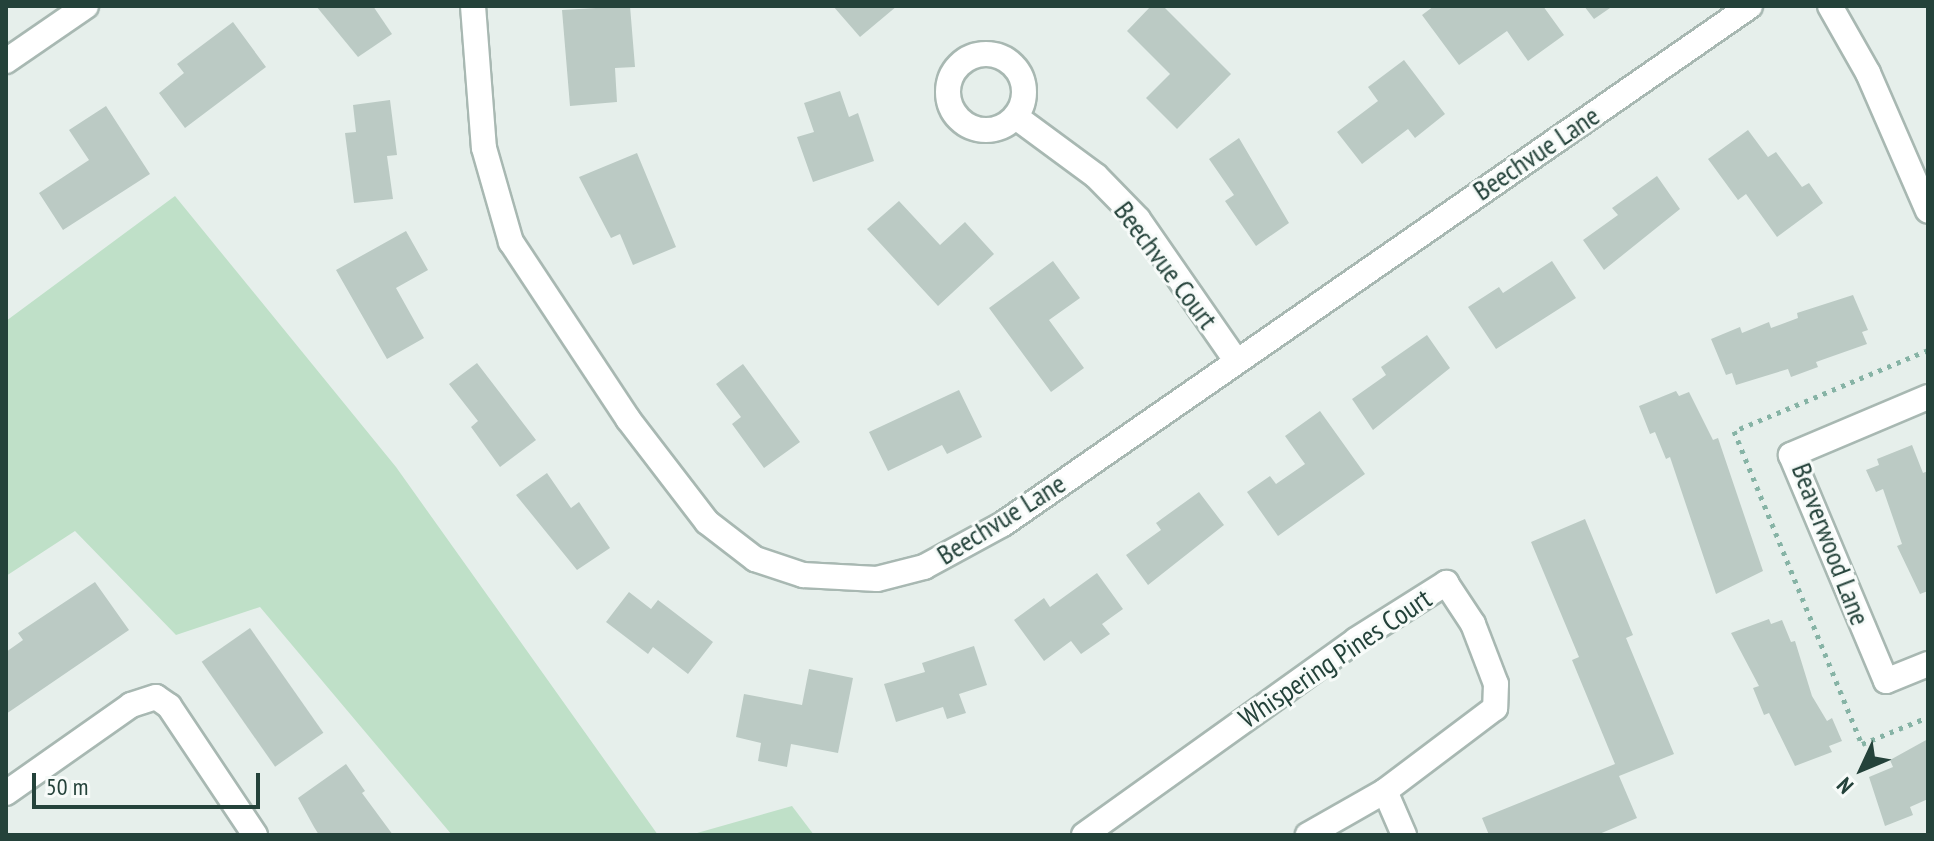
<!DOCTYPE html>
<style>
body{margin:0}
#map{position:relative;width:1934px;height:841px;overflow:hidden;background:#e6efeb;font-family:"PT Sans Narrow",sans-serif}
div>[style]{position:absolute}
[style*='--x']{left:calc(var(--x)*1px);top:calc(var(--y)*1px);width:calc(var(--w)*1px);rotate:calc(var(--a)*1deg)}
.green>*{inset:0;background:#bfe0c8}
.building>*{inset:0;background:#bbcac4;transform-origin:0 0}
.path>*{height:5px;margin-top:-2.5px;transform-origin:0;background:repeating-linear-gradient(90deg,#86b3a5 0 4px,transparent 0 10px)}
.roads{filter:drop-shadow(2px 0 #a8b8b2) drop-shadow(-2px 0 #a8b8b2) drop-shadow(0 2px #a8b8b2) drop-shadow(0 -2px #a8b8b2)}
.minor>*{height:24px;margin:-12px;padding:0 12px;transform-origin:12px;border-radius:12px;background:#fff}
.minor>.ring{margin:-12px;padding:0;box-sizing:content-box;background:none;border:24px solid #fff;border-radius:50%}
span{translate:-50% -50%;white-space:nowrap;text-align:center;line-height:1.15;-webkit-text-stroke:6px #f7fbf9;paint-order:stroke}
.street-label{font-size:28px;color:#24423a}
.frame{position:absolute;inset:0;border:8px solid #24423a;pointer-events:none}
.north{position:absolute;left:1822px;top:729px;width:80px;height:80px;-webkit-text-stroke:6px #f7fbf9;paint-order:stroke;rotate:226deg;font-size:22px;font-weight:700;line-height:32px;text-align:center;color:#24423a}
.north::after{content:'';display:block;margin:auto;width:28px;height:36px;background:#24423a;clip-path:polygon(50% 0,100% 100%,50% 72%,0 100%)}
.scale{position:absolute;left:32px;top:773px;width:228px;height:36px;box-sizing:border-box;border:4px solid #24423a;border-top:0;padding-left:10px;font-size:24px;line-height:28px;white-space:nowrap;color:#24423a;-webkit-text-stroke:6px #f7fbf9;paint-order:stroke}
</style>
<div id="map">
<div class="green">
<i style="clip-path:polygon(175px 196px,396px 467px,658px 835px,452px 835px,260px 607px,176px 635px,75px 531px,6px 576px,6px 321px)"></i>
<i style="clip-path:polygon(792px 806px,814px 835px,690px 835px)"></i>
</div>
<div class="building">
<i style="clip-path:polygon(316px 6px,373px 6px,392px 34px,358px 57px)"></i>
<i style="clip-path:polygon(630px 6px,635px 67px,615px 68px,617px 102px,570px 106px,562px 10px)"></i>
<i style="clip-path:polygon(833px 6px,897px 6px,860px 37px)"></i>
<i style="clip-path:polygon(1151px 6px,1163px 6px,1231px 74px,1177px 129px,1146px 98px,1170px 74px,1127px 31px)"></i>
<i style="clip-path:polygon(1434px 6px,1543px 6px,1564px 35px,1528px 61px,1507px 31px,1459px 65px,1422px 15px)"></i>
<i style="clip-path:polygon(1584px 6px,1613px 6px,1594px 19px)"></i>
<i style="clip-path:polygon(233px 22px,266px 67px,185px 128px,159px 93px,184px 73px,177px 64px)"></i>
<i style="clip-path:polygon(1404px 60px,1445px 114px,1415px 138px,1408px 129px,1362px 164px,1337px 132px,1378px 101px,1368px 87px)"></i>
<i style="clip-path:polygon(840px 91px,849px 117px,858px 113px,874px 161px,813px 182px,797px 137px,814px 132px,804px 103px)"></i>
<i style="clip-path:polygon(390px 100px,397px 155px,387px 156px,393px 199px,354px 203px,345px 133px,356px 132px,353px 105px)"></i>
<i style="clip-path:polygon(106px 106px,150px 174px,63px 230px,39px 193px,89px 160px,69px 130px)"></i>
<i style="clip-path:polygon(1748px 130px,1768px 157px,1776px 152px,1802px 187px,1809px 183px,1823px 203px,1777px 237px,1746px 194px,1738px 200px,1708px 159px)"></i>
<i style="clip-path:polygon(1239px 138px,1289px 223px,1256px 246px,1225px 201px,1234px 195px,1209px 159px)"></i>
<i style="clip-path:polygon(637px 153px,676px 247px,633px 265px,620px 234px,611px 238px,579px 177px)"></i>
<i style="clip-path:polygon(1657px 176px,1680px 209px,1604px 270px,1583px 240px,1618px 215px,1612px 208px)"></i>
<i style="clip-path:polygon(899px 201px,940px 245px,965px 222px,994px 254px,938px 306px,867px 229px)"></i>
<i style="clip-path:polygon(406px 231px,428px 270px,396px 288px,424px 338px,387px 359px,336px 270px)"></i>
<i style="clip-path:polygon(1053px 261px,1080px 298px,1049px 320px,1084px 368px,1051px 392px,989px 308px)"></i>
<i style="clip-path:polygon(1552px 261px,1576px 298px,1496px 349px,1468px 307px,1499px 287px,1503px 293px)"></i>
<i style="clip-path:polygon(1853px 295px,1868px 330px,1862px 332px,1867px 344px,1816px 362px,1818px 367px,1791px 377px,1788px 369px,1736px 385px,1732px 373px,1726px 375px,1711px 339px,1740px 327px,1742px 333px,1769px 322px,1771px 328px,1798px 318px,1797px 313px)"></i>
<i style="clip-path:polygon(1427px 335px,1450px 368px,1373px 430px,1352px 399px,1386px 375px,1381px 367px)"></i>
<i style="clip-path:polygon(477px 363px,536px 440px,500px 467px,471px 427px,478px 421px,449px 384px)"></i>
<i style="clip-path:polygon(743px 364px,800px 442px,764px 468px,732px 424px,741px 417px,716px 384px)"></i>
<i style="clip-path:polygon(959px 390px,982px 437px,947px 454px,942px 445px,888px 471px,869px 432px)"></i>
<i style="clip-path:polygon(1676px 391px,1679px 396px,1689px 392px,1713px 440px,1718px 438px,1763px 571px,1716px 594px,1670px 457px,1666px 459px,1655px 432px,1650px 434px,1639px 406px)"></i>
<i style="clip-path:polygon(1320px 411px,1365px 474px,1278px 536px,1247px 492px,1270px 476px,1276px 484px,1305px 464px,1285px 436px)"></i>
<i style="clip-path:polygon(1912px 445px,1923px 473px,1928px 471px,1928px 591px,1920px 594px,1897px 546px,1902px 544px,1883px 489px,1876px 492px,1866px 470px,1879px 465px,1877px 459px)"></i>
<i style="clip-path:polygon(547px 473px,571px 508px,579px 502px,610px 548px,577px 570px,516px 495px)"></i>
<i style="clip-path:polygon(1199px 492px,1224px 525px,1148px 585px,1126px 555px,1161px 530px,1156px 523px)"></i>
<i style="clip-path:polygon(1585px 519px,1633px 635px,1626px 638px,1674px 754px,1619px 776px,1637px 818px,1597px 835px,1489px 835px,1482px 818px,1615px 764px,1572px 660px,1579px 657px,1531px 542px)"></i>
<i style="clip-path:polygon(1097px 573px,1123px 609px,1102px 624px,1110px 634px,1081px 654px,1071px 641px,1044px 661px,1014px 620px,1044px 598px,1050px 607px)"></i>
<i style="clip-path:polygon(95px 582px,129px 630px,6px 714px,6px 652px,23px 640px,18px 633px)"></i>
<i style="clip-path:polygon(629px 592px,651px 609px,658px 600px,713px 642px,688px 674px,653px 647px,648px 654px,606px 622px)"></i>
<i style="clip-path:polygon(1769px 619px,1771px 624px,1782px 620px,1791px 642px,1795px 641px,1812px 696px,1827px 721px,1832px 718px,1842px 741px,1829px 746px,1832px 752px,1795px 766px,1769px 713px,1764px 715px,1753px 688px,1759px 686px,1731px 633px)"></i>
<i style="left:250px;top:628px;width:128px;height:59px;rotate:55deg"></i>
<i style="clip-path:polygon(974px 646px,987px 685px,959px 694px,966px 713px,947px 719px,943px 707px,896px 722px,884px 684px,925px 672px,922px 663px)"></i>
<i style="clip-path:polygon(809px 669px,853px 678px,838px 753px,791px 744px,787px 767px,758px 761px,761px 743px,736px 737px,744px 694px,802px 705px)"></i>
<i style="clip-path:polygon(1928px 739px,1928px 799px,1910px 807px,1913px 815px,1885px 826px,1869px 777px,1893px 767px,1890px 760px)"></i>
<i style="clip-path:polygon(346px 764px,365px 791px,362px 793px,393px 835px,319px 835px,314px 827px,298px 798px)"></i>
</div>
<div class="path">
<i style="--x:1928;--y:350;--w:210;--a:157.3"></i>
<i style="--x:1734;--y:431;--w:338;--a:67.8"></i>
<i style="--x:1862;--y:744;--w:71;--a:-22.2"></i>
</div>
<div class="roads">
<div class="minor">
<i style="--x:473;--y:6;--w:142;--a:85.6"></i>
<i style="--x:484;--y:148;--w:98;--a:74"></i>
<i style="--x:511;--y:242;--w:212;--a:56.5"></i>
<i style="--x:628;--y:419;--w:130;--a:52.5"></i>
<i style="--x:707;--y:522;--w:61;--a:37.6"></i>
<i style="--x:755;--y:559;--w:51;--a:18.4"></i>
<i style="--x:803;--y:575;--w:74;--a:3.1"></i>
<i style="--x:877;--y:579;--w:49;--a:-14.3"></i>
<i style="--x:924;--y:567;--w:90;--a:-28.6"></i>
<i style="--x:1003;--y:524;--w:909;--a:-34.74"></i>
<i style="--x:1830;--y:6;--w:77;--a:60.4"></i>
<i style="--x:1868;--y:73;--w:150;--a:66.5"></i>
<i class="ring" style="left:948px;top:54px;width:52px;height:52px"></i>
<i style="--x:6;--y:61;--w:97;--a:-34.5"></i>
<i style="--x:1016;--y:117;--w:99;--a:36.4"></i>
<i style="--x:1096;--y:176;--w:60;--a:45.7"></i>
<i style="--x:1138;--y:219;--w:170;--a:55.3"></i>
<i style="--x:1928;--y:397;--w:149;--a:157.1"></i>
<i style="--x:1791;--y:455;--w:245;--a:67.2"></i>
<i style="--x:1886;--y:681;--w:45;--a:-22"></i>
<i style="--x:1385;--y:791;--w:48;--a:66.6"></i>
<i style="--x:6;--y:793;--w:153;--a:-35.1"></i>
<i style="--x:131;--y:705;--w:26;--a:-18"></i>
<i style="--x:156;--y:697;--w:16;--a:35"></i>
<i style="--x:169;--y:706;--w:155;--a:56.3"></i>
<i style="--x:1084;--y:835;--w:335;--a:-35.6"></i>
<i style="--x:1356;--y:640;--w:107;--a:-32.3"></i>
<i style="--x:1446;--y:583;--w:49;--a:56.6"></i>
<i style="--x:1473;--y:624;--w:64;--a:69"></i>
<i style="--x:1496;--y:684;--w:24;--a:92"></i>
<i style="--x:1495;--y:708;--w:138;--a:143"></i>
<i style="--x:1385;--y:791;--w:89;--a:150.3"></i>
</div>
</div>
<div class="street-label">
<span style="left:1536px;top:153px;rotate:-34deg">Beechvue Lane</span>
<span style="left:1166px;top:265px;rotate:53deg">Beechvue Court</span>
<span style="left:1001px;top:519px;rotate:-32deg">Beechvue Lane</span>
<span style="left:1831px;top:544px;rotate:69deg">Beaverwood Lane</span>
<span style="left:1335px;top:658px;rotate:-34deg">Whispering Pines Court</span>
</div>
<div class="frame"></div>
<div class="north">N</div>
<div class="scale">50 m</div>
</div>
